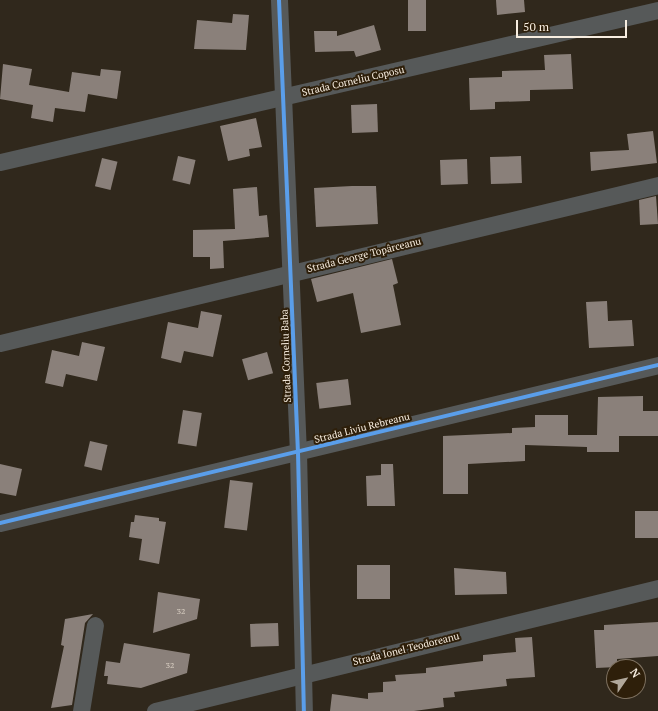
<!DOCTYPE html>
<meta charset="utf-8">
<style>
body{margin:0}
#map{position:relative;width:658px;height:711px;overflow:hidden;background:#30281c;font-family:"PT Serif",serif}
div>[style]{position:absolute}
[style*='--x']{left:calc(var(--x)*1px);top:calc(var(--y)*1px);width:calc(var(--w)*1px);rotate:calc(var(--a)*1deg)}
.building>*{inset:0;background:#8a807a;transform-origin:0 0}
.minor>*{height:17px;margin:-8.5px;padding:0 8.5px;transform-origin:8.5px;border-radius:8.5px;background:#565959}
.cycleway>*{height:4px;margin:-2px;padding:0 2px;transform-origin:2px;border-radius:2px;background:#5a9eea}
span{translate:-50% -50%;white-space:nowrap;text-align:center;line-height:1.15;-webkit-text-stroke:4px #2e1f0a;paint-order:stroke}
.number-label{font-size:8px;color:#dcd2c6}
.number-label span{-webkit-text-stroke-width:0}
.street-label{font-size:10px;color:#f7ede0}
.north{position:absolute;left:606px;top:659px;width:40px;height:40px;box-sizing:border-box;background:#2e1f0a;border:1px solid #7e7160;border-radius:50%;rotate:56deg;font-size:11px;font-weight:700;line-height:16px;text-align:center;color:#f7ede0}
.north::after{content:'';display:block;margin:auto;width:14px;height:18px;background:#b1a89b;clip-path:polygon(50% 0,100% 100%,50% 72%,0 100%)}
.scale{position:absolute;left:516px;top:20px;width:111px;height:18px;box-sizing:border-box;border:2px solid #f7ede0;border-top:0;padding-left:5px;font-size:12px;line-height:14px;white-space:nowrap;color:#f7ede0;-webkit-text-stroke:3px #2e1f0a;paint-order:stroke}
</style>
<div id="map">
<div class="building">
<i style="left:408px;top:0;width:18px;height:31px"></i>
<i style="clip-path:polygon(496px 0,524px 0,525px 12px,497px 15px)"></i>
<i style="clip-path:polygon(233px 14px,249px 15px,246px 50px,194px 49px,197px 20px,232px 23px)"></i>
<i style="clip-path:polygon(374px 25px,381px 50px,356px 57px,354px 51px,315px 52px,314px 31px,337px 31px,337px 36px)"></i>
<i style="clip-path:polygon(571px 54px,573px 89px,530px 90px,530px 101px,495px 102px,495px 109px,470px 110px,469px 78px,502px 77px,502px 71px,545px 70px,544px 55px)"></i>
<i style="clip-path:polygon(3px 64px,32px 69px,29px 85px,69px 92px,72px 72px,100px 76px,101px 69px,121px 71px,117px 99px,88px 94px,85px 112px,55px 108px,53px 122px,31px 118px,33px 105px,0 99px)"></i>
<i style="left:377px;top:104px;width:28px;height:26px;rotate:88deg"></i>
<i style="clip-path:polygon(256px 118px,262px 147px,249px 149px,250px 156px,228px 161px,220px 126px)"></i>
<i style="clip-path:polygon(653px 131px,657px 163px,591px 171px,590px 152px,629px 150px,627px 134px)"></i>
<i style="left:178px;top:156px;width:18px;height:25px;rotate:13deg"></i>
<i style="left:521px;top:156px;width:27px;height:31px;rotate:88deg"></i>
<i style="left:102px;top:158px;width:16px;height:29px;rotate:14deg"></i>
<i style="left:467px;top:159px;width:25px;height:27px;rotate:88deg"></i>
<i style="clip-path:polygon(352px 186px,376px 186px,378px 224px,316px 227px,314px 188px)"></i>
<i style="clip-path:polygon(257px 187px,259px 216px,267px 215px,269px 237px,223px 241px,224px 268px,210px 269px,210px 257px,193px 257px,193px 230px,235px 229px,233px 189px)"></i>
<i style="clip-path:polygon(656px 196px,658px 224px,640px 225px,639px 200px)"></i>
<i style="clip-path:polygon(392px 259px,398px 283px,393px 285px,401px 325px,361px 333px,353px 293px,317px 302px,311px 279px)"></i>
<i style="clip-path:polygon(607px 301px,608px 321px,632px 320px,634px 346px,589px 348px,586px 302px)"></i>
<i style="clip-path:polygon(201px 311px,222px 315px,213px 357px,184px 351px,181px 363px,161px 358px,168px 322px,198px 328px)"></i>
<i style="clip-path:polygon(82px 342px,105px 347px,97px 381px,66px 374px,63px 387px,45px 383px,52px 350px,79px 356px)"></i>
<i style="left:267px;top:352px;width:22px;height:26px;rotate:74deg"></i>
<i style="left:348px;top:379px;width:26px;height:32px;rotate:83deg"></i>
<i style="clip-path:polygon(643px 396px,643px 411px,658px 411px,658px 436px,619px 436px,619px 452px,587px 452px,587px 447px,525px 445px,525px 461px,468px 464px,468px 494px,443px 494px,443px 436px,512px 433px,512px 428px,535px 427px,535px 415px,568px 415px,568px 435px,597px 435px,598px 397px)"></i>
<i style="left:183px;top:410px;width:19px;height:34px;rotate:9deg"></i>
<i style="left:90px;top:441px;width:18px;height:26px;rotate:13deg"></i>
<i style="clip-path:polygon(0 464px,22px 469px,16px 496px,0 493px)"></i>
<i style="clip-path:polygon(381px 464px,393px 464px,395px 506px,367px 506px,366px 476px,381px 475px)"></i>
<i style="left:230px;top:480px;width:23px;height:48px;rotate:7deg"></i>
<i style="left:658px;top:511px;width:27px;height:23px;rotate:90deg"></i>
<i style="clip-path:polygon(135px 515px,159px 518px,159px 521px,166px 522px,159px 564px,139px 560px,142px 539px,129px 537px,131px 522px,134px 522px)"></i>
<i style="left:357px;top:565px;width:33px;height:34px"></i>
<i style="clip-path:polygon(454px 568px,506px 572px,507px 594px,455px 595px)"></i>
<i style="clip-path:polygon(158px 592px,200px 599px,197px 619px,153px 633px)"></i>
<i style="clip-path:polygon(93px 614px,85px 623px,72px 705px,51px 708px,64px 646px,61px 645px,65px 619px)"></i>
<i style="clip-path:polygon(658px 622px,658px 656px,617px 659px,617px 667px,596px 668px,594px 630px,604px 630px,604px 625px)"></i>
<i style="left:278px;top:623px;width:23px;height:28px;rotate:88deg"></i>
<i style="clip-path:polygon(532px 637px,535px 677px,506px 679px,507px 686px,454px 692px,455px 697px,443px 698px,444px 707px,414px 711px,330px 711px,332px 694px,368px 699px,368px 693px,383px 692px,383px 682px,396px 681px,395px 675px,426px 673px,426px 668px,483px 661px,483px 655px,516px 652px,515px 638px)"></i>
<i style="clip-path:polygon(124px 643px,190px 654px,187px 673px,141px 688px,107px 684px,108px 676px,104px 676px,106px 661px,120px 663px)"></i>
</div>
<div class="minor">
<i style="--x:279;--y:0;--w:452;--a:87.6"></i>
<i style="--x:298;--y:452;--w:259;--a:88.7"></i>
<i style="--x:0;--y:162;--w:675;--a:-13.01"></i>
<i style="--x:0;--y:343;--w:677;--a:-13.5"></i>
<i style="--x:0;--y:523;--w:677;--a:-13.5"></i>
<i style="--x:81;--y:711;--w:87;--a:-80.8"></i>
<i style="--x:155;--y:711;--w:518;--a:-13.74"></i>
</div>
<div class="cycleway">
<i style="--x:279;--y:0;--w:452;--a:87.6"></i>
<i style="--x:298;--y:452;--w:259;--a:88.7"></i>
<i style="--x:0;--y:523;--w:677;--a:-13.5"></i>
</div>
<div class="number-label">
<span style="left:181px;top:612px">32</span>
<span style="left:170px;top:666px">32</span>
</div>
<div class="street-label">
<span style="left:353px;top:81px;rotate:-13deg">Strada Corneliu Coposu</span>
<span style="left:364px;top:255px;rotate:-14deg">Strada George Topârceanu</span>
<span style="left:286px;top:356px;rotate:-92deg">Strada Corneliu Baba</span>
<span style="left:362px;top:428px;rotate:-14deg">Strada Liviu Rebreanu</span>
<span style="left:406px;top:649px;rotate:-14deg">Strada Ionel Teodoreanu</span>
</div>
<div class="north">N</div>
<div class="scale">50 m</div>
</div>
